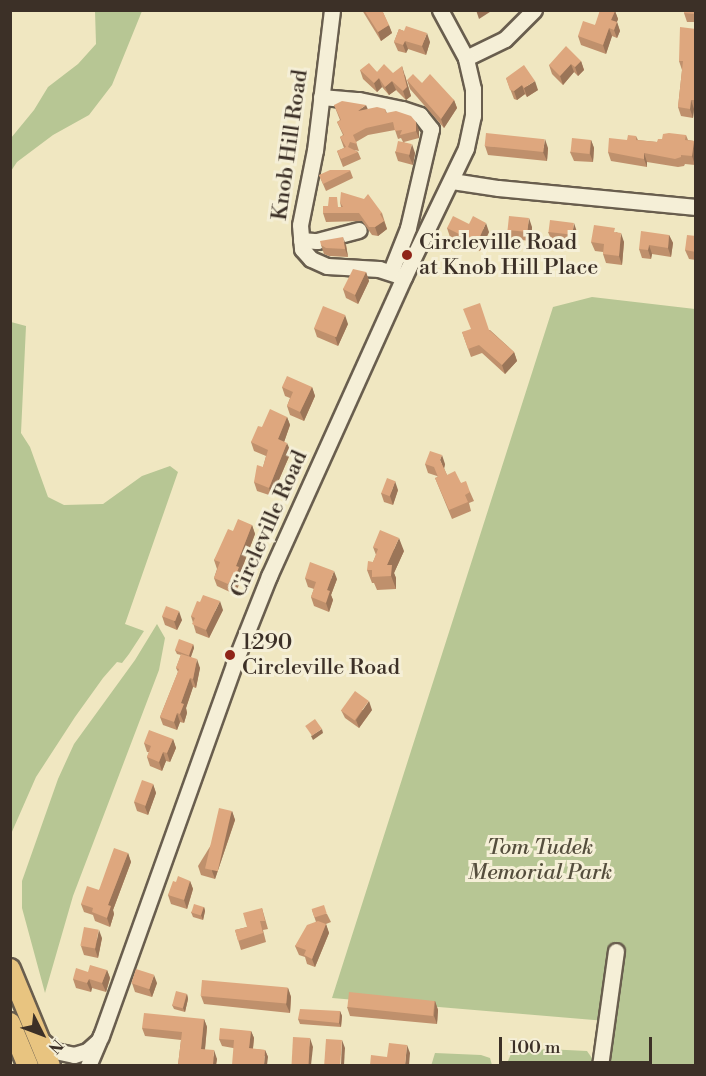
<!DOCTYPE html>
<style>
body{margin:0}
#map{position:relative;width:706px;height:1076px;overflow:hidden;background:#f0e7c1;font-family:"Libre Bodoni",serif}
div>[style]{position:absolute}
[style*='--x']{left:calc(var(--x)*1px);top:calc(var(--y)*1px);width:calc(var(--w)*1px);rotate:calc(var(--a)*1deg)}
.green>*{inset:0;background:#b7c694}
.roads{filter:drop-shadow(2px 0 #695e4e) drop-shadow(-2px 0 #695e4e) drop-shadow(0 2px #695e4e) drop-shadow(0 -2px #695e4e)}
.minor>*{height:15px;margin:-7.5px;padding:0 7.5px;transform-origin:7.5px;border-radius:7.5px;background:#f5efd7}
.major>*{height:20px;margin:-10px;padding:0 10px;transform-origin:10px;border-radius:10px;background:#e8c480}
.wall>*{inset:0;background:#bf906c}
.shaded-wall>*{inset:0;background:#9b7558}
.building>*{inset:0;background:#dea77e;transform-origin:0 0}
.dots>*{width:16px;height:16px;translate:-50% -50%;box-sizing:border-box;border:3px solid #f5efd7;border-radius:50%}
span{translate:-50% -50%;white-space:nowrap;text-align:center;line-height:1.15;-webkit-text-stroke:6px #f5efd7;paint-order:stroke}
.street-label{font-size:22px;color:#3c3027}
.poi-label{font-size:22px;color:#3c3027}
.left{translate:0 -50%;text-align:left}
.park-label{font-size:22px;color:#554e3d;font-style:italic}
.frame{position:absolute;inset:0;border:12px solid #3c3027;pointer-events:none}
.north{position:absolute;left:12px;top:1004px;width:60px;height:60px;-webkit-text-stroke:4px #f5efd7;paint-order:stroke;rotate:132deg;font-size:16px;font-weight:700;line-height:24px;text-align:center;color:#3c3027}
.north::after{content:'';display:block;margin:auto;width:21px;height:27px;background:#3c3027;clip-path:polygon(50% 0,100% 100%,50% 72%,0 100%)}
.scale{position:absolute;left:499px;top:1037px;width:153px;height:27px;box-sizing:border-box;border:3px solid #3c3027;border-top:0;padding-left:8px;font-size:18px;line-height:21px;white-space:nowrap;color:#3c3027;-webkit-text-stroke:4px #f5efd7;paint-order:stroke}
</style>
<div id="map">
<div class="green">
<i style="clip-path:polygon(95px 11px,142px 11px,112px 85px,89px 115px,53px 135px,17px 162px,11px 171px,11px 138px,34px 110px,48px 87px,78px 64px,96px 44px)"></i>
<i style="clip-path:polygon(592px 297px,695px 309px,695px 1065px,600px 1065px,606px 1021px,332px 998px,553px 307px)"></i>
<i style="clip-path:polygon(11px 322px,26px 326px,21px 433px,30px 447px,48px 497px,64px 505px,103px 504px,142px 476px,170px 466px,178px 472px,125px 624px,144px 631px,129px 654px,122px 663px,117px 662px,103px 678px,75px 717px,36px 777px,11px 834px)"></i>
<i style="clip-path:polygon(157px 624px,165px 638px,159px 670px,73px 896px,45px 993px,22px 908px,22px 881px,58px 779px,74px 744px,135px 660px)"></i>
<i style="clip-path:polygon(546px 1049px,587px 1051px,594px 1061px,593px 1066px,509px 1066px,508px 1061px,511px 1054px)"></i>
<i style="clip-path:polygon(435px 1053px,481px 1055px,490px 1058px,492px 1065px,431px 1066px)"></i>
</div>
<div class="roads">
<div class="minor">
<i style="--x:332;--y:10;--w:141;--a:96.9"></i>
<i style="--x:315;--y:150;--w:76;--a:101.3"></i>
<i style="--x:300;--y:225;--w:24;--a:85"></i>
<i style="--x:302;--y:249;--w:13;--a:48"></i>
<i style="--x:311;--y:259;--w:17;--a:24"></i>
<i style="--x:327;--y:266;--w:52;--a:3.3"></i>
<i style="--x:379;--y:269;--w:26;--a:18"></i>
<i style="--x:466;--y:58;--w:43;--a:-26"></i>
<i style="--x:505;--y:39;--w:41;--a:-45"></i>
<i style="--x:321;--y:97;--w:38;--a:5"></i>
<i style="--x:359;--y:100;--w:44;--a:11.8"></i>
<i style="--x:402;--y:109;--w:19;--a:18"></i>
<i style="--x:420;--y:115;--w:18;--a:52"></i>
<i style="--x:431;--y:129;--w:102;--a:103.1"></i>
<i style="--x:408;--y:228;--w:46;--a:111.6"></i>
<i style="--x:452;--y:181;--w:47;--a:8.7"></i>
<i style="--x:498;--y:188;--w:199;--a:5.5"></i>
<i style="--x:301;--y:240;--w:16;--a:4"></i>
<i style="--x:317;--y:241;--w:43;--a:-14.7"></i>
<i style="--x:39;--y:1038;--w:21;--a:39"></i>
<i style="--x:55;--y:1051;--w:19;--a:12"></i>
<i style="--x:74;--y:1055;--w:14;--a:-17"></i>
<i style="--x:87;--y:1051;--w:15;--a:-42"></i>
<i style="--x:88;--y:1066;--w:33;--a:-67"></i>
<i style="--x:101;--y:1036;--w:395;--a:-70.3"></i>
<i style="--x:234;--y:664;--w:95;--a:-68.3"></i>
<i style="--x:269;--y:576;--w:328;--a:-65.7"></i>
<i style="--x:404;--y:277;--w:143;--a:-64.3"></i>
<i style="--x:466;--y:148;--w:33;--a:-78"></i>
<i style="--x:473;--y:116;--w:27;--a:-90"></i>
<i style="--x:473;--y:89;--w:32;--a:-103"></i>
<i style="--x:466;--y:58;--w:55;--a:-118.4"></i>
<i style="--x:600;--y:1066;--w:116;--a:-82.1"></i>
</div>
<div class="major">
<i style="--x:10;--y:969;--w:105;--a:67.6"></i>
<i style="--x:10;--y:1023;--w:47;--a:67.3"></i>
</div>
</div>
<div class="wall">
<i style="clip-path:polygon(362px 10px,382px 10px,392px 33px,381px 41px)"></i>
<i style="clip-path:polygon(696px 10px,696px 22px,687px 22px,684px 13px)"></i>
<i style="clip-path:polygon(615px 11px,618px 19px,617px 22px,620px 31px,617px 38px,612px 36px,606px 54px,581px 45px,578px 36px,595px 25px)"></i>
<i style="clip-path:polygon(399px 29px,430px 42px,426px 55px,408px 49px,406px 53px,398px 51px,394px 42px)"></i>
<i style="clip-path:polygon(696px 29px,696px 109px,694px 109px,693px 118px,681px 116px,678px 107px,682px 70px,679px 61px)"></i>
<i style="clip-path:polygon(581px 61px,584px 70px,578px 76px,574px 72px,563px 85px,552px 74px,549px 65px)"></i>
<i style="clip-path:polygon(360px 70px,405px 75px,411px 96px,406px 100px,396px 90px,389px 95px,382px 87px,377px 92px,363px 79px)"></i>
<i style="clip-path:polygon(506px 78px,538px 90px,527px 97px,525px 94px,517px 100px,514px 99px)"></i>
<i style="clip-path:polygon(407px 80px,422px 83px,454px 100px,457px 108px,444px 128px,410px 89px)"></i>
<i style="clip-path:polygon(334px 105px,368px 109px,385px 109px,387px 113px,419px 130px,419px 138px,404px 142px,415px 153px,413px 165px,398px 161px,395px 152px,403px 142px,401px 138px,398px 139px,395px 130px,368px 135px,356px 142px,359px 151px,354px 150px,358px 152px,361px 159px,343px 167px,337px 151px,344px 148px,340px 137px,343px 135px,337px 122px,340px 120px)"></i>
<i style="clip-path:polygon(686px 135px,688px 140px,694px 141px,696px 146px,695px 165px,685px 164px,684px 166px,678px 167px,647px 162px,647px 167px,611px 161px,608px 152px,627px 140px,636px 136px,638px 140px,657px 142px,662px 139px)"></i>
<i style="clip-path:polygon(591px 140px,594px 148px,593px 162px,574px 161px,570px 152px)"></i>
<i style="clip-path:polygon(485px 146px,548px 148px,547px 161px,488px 155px)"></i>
<i style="clip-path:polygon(350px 170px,353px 178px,326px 191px,319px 175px)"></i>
<i style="clip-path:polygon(340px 202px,382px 213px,387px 229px,378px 236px,372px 235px,362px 221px,326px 222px,323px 213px,341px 207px)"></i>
<i style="clip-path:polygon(469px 224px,489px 232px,480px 251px,450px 237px,447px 228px)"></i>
<i style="clip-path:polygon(532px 227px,531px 241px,511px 239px,508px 230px)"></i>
<i style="clip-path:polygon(548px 232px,577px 232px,575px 244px,552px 241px)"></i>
<i style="clip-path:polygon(617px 232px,624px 242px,622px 265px,606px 263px,603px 254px,603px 252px,595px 251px,591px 242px)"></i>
<i style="clip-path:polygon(669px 235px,673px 243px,671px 257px,652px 254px,651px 259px,642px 258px,639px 249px)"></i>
<i style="clip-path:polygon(696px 236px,696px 260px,689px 259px,685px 250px)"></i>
<i style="clip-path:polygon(321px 245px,346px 245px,348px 257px,329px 256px,324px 254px)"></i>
<i style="clip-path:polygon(366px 272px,369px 281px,358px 304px,346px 298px,343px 289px)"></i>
<i style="clip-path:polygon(348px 324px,338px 346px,317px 337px,314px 328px)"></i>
<i style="clip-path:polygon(490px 330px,514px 352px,517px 361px,505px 374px,482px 353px,471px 357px,462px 332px)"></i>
<i style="clip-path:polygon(282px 387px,312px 387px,315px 396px,304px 421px,290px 415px,287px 406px,290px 398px,285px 396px)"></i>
<i style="clip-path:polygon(287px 417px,290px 425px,284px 442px,291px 452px,272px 496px,257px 491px,254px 482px,263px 467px,266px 456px,254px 451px,251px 442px,262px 427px)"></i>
<i style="clip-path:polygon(425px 464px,445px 464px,444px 468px,447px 475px,461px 483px,470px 492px,474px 501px,469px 503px,471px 511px,452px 519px,435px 478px,438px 477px,437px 476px,428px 473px)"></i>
<i style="clip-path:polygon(398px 490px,393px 505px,384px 502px,381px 493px)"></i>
<i style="clip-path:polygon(252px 525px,255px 534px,241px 571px,243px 576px,237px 589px,234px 588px,232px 593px,217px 586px,214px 578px,217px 569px,214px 560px,233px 531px)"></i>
<i style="clip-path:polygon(373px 547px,404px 551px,394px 573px,396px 578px,396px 589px,377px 590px,374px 583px,372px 583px,367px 570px,373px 562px,376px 555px)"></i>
<i style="clip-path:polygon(305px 578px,337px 579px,331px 595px,333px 600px,329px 612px,314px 606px,311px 597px,314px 589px,308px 587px)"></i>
<i style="clip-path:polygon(223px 610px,209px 638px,196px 633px,191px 616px)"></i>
<i style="clip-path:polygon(162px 616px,182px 620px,177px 630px,165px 625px)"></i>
<i style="clip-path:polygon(193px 644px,194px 648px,191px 657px,200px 668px,196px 688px,193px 687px,186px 708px,187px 713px,184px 723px,180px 722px,177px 730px,163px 725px,160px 717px,178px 672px,176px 668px,181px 655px,177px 654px,175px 650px)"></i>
<i style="clip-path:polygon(341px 710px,372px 710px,359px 728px,345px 718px)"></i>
<i style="clip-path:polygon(173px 739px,176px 748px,170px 762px,166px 761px,162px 771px,150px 766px,147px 757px,149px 752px,147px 752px,144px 743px)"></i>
<i style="clip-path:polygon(153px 784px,156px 793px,148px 815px,137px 811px,134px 802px)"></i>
<i style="clip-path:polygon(232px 811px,235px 820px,215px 879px,201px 875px,198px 866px)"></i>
<i style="clip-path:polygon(128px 853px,131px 862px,113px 910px,114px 914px,110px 927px,95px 921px,93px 915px,84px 912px,81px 904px,99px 890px)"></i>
<i style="clip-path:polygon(190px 881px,193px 889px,187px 909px,171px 904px,168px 895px,176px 882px)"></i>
<i style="clip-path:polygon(204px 907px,205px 911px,203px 920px,193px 917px,191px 912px)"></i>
<i style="clip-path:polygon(262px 908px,268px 929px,263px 930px,266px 942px,241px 950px,235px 930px,247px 927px)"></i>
<i style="clip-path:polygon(312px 910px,327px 914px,331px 922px,326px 924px,329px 933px,315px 967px,307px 964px,305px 957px,299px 955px,295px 946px,316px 922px)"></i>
<i style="clip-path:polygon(102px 938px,98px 958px,84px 955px,81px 946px)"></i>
<i style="clip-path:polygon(107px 970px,110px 978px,106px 992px,92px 988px,91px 992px,76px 988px,73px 979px,88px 972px)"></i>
<i style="clip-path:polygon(132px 983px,157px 983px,152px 997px,135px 992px)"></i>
<i style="clip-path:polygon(288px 988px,291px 997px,290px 1013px,204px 1004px,201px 996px)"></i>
<i style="clip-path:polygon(187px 994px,188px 999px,185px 1012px,174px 1009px,172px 1005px)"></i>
<i style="clip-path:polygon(435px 1001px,438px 1010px,437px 1024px,350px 1016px,347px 1007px)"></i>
<i style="clip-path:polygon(340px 1011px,342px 1016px,341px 1027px,300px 1024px,298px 1019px)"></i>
<i style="clip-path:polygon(204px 1019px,207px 1027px,205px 1050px,217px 1059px,216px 1065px,178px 1065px,181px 1040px,145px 1036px,142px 1028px)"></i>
<i style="clip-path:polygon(251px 1031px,254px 1038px,253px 1049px,265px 1050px,268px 1057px,233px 1048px,222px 1046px,219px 1039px)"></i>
</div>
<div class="shaded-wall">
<i style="clip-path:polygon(476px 10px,493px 10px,479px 19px)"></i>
<i style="clip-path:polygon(615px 11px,618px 19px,614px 29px,611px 20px)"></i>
<i style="clip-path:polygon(617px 22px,620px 31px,617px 38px,614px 30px)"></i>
<i style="clip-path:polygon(389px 25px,392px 33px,381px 41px,378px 32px)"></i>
<i style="clip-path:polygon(609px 28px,612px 36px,606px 54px,603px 45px)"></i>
<i style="clip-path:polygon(427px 33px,430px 42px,426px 55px,422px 46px)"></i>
<i style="clip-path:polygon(405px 41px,408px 49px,406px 53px,403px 45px)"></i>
<i style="clip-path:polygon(581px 61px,584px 70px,578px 76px,575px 67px)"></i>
<i style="clip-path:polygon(571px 64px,574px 72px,563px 85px,560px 76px)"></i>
<i style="clip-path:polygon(402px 66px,411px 96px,406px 100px,403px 91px)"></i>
<i style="clip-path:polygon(379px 78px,382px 87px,377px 92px,374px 83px)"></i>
<i style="clip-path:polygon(392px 81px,396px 90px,389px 95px,385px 87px)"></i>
<i style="clip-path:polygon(535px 81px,538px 90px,527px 97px,524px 88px)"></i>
<i style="clip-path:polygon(522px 85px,525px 94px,517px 100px,514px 91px)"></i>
<i style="clip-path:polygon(454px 100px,457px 108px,444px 128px,441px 119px)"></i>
<i style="clip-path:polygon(691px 100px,694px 109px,693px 118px,690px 109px)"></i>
<i style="clip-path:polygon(366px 105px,369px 112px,358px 111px)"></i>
<i style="clip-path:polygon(416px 122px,419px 130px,419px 138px,416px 131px)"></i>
<i style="clip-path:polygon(545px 139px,548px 148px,547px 161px,543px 152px)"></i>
<i style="clip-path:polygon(591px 140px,594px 148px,593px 162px,590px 154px)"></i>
<i style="clip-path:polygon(694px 141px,696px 146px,695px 165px,692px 156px)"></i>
<i style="clip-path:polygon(412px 144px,415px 153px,413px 165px,409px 156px)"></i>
<i style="clip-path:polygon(644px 153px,647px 162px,647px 167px,644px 159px)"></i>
<i style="clip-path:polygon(529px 218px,532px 227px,531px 241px,527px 232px)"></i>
<i style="clip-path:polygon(384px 221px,387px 229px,378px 236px,375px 227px)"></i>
<i style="clip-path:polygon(486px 223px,489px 232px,480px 251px,477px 243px)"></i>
<i style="clip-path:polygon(574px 223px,577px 232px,575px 244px,572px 236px)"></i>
<i style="clip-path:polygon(621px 233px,624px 242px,622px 265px,619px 256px)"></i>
<i style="clip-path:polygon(669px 235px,673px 243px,671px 257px,668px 248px)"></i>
<i style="clip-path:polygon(343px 237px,346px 245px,348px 257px,345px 249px)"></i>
<i style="clip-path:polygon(649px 245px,652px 254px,651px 259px,648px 250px)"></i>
<i style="clip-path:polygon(366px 272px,369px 281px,358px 304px,355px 295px)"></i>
<i style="clip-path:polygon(345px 315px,348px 324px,338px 346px,335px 337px)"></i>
<i style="clip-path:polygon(514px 352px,517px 361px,505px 374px,502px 365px)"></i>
<i style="clip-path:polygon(312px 387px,315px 396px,304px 421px,300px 412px)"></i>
<i style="clip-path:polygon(287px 417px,290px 425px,282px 448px,278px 439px)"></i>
<i style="clip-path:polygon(287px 443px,291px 452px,272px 496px,269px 488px)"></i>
<i style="clip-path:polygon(442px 455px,445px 464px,444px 469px,440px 460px)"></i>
<i style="clip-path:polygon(395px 481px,398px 490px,393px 505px,390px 496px)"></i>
<i style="clip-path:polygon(252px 525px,255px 534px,241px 571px,243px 576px,237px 589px,234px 580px,236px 566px)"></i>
<i style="clip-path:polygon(399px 538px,404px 551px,394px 573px,396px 578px,396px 589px,387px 565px)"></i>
<i style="clip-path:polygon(334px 571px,337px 579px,331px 595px,333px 600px,329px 612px,326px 603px,327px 590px)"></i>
<i style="clip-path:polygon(231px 579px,234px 588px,232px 593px,228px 584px)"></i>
<i style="clip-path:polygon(220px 601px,223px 610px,209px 638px,206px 630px)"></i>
<i style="clip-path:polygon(179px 611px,182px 620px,177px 630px,174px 621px)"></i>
<i style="clip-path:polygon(193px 644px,194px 648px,190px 659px,189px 654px)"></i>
<i style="clip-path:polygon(197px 659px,200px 668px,196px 688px,193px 679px)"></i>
<i style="clip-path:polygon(190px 678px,193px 687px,186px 708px,187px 713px,184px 723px,180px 714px,181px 703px)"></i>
<i style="clip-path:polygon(369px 701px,372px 710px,359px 728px,356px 720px)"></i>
<i style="clip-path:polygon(177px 713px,180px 722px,177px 730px,174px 722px)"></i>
<i style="clip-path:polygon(322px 729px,323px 733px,313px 740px,311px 736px)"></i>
<i style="clip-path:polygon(173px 739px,176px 748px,170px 762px,167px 753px)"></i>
<i style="clip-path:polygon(163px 752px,166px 761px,162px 771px,159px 762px)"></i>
<i style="clip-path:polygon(153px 784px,156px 793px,148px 815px,145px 807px)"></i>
<i style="clip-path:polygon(232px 811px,235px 820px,215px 879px,212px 871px)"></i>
<i style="clip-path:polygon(128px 853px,131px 862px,113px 910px,114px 914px,110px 927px,107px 918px,108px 905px)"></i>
<i style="clip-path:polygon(190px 881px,193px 889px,187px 909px,184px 900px)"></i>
<i style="clip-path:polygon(204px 907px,205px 911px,203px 920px,201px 915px)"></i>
<i style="clip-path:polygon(326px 924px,329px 933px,315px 967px,312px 959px)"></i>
<i style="clip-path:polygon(99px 930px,102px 938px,98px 958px,95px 949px)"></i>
<i style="clip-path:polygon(107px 970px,110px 978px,106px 992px,102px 983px)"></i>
<i style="clip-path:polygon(154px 975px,157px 983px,152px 997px,149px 989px)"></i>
<i style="clip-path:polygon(89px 979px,92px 988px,91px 992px,87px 983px)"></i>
<i style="clip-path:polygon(288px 988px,291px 997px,290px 1013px,286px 1004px)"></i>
<i style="clip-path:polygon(187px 994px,188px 999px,185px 1012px,183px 1008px)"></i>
<i style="clip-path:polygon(435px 1001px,438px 1010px,437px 1024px,434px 1016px)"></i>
<i style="clip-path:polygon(340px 1011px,342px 1016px,341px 1027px,339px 1023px)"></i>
<i style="clip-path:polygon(204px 1019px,207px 1027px,204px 1058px,201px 1049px)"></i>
<i style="clip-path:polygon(251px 1031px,254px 1038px,252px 1056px,249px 1048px)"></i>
<i style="clip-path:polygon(310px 1038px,313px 1047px,311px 1065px,307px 1065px)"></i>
<i style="clip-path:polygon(342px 1040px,345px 1048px,344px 1065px,341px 1065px)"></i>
<i style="clip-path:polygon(407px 1045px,410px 1053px,409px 1065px,405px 1065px)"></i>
<i style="clip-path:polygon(214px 1050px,217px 1059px,216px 1065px,213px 1065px)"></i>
<i style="clip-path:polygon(265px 1050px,268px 1057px,267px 1065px,264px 1065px)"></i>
</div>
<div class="building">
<i style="clip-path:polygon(364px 10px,382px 10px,389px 25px,378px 32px)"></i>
<i style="clip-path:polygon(600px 10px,615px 11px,611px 20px,617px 22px,614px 30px,609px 28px,603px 45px,578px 36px,583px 21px,595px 25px)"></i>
<i style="clip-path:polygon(684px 10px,696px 10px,696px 14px,684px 13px)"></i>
<i style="clip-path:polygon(406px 26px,427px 33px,422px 46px,405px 41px,403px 45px,394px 42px,399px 29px,404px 31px)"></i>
<i style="clip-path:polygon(680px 27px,696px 29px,695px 100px,691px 100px,690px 109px,678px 107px,683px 61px,679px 61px)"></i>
<i style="clip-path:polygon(566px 46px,581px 61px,575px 67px,571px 64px,560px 76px,549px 65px)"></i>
<i style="clip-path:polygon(369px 63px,377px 72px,384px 64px,393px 73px,402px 66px,407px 87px,403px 91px,392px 81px,385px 87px,379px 78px,374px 83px,360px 70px)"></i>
<i style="clip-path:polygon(524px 65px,535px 81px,524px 88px,522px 85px,514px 91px,510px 90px,506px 78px)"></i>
<i style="clip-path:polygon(413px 74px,422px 83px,430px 74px,454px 100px,441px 119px,407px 80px)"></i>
<i style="clip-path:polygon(342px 101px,366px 105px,358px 111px,377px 107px,385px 109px,386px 113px,396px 111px,411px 116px,416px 122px,416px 131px,400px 135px,402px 130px,395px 131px,393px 122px,366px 128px,353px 135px,357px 144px,350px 142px,348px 147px,358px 152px,341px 159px,337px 151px,346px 147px,340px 137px,344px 135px,337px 122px,341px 120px,334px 105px)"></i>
<i style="left:486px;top:133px;width:59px;height:13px;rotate:6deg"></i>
<i style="clip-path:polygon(669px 133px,686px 135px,685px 140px,694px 141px,692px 156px,681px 155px,681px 157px,675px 159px,644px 153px,644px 159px,608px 152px,609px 138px,627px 140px,628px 135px,636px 136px,636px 140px,657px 142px,658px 139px,662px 139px,663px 134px)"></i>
<i style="left:572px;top:138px;width:19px;height:14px;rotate:6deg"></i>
<i style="left:398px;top:141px;width:14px;height:11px;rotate:12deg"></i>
<i style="clip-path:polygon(330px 170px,350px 170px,350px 171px,323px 184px,319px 175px)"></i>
<i style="clip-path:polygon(341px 192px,364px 199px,368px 194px,382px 213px,380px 214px,384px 221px,375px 227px,369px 227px,359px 213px,323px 213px,323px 206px,328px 206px,329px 197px,337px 197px,338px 207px,343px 207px,340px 202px)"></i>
<i style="clip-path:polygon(453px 216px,469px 224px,473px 216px,486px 223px,477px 243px,447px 228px)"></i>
<i style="left:509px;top:216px;width:20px;height:14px;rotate:6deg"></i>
<i style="left:550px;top:220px;width:24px;height:12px;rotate:7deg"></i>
<i style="clip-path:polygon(594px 225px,615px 228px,614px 232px,621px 233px,619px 256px,603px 254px,604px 244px,591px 242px)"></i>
<i style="clip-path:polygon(641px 231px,669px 235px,668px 248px,649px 245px,648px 250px,639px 249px)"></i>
<i style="clip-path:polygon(687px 235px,696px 236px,696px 252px,685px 250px)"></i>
<i style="clip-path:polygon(343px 237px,345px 249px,326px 248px,321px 245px,320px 241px)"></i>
<i style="clip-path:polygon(353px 269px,366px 272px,355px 295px,343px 289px)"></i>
<i style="clip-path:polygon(480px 303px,489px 330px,514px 352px,502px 365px,479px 345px,468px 349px,462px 332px,471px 329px,463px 309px)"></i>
<i style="left:323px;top:306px;width:24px;height:24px;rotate:22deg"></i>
<i style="clip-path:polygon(287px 376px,312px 387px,300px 412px,287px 406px,293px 392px,282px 387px)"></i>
<i style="clip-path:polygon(270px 409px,287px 417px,278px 439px,287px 443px,269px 488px,254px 482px,257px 465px,263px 467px,268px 450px,251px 442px,258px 426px,262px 427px)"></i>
<i style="clip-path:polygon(430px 451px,442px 455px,440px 460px,447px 475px,455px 471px,461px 483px,466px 481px,470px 492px,465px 495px,468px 502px,449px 510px,435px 478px,438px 477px,434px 467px,425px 464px)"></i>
<i style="left:387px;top:478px;width:9px;height:16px;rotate:21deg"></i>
<i style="clip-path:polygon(238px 519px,252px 525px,236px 566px,239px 567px,234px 580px,231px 579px,228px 584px,214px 578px,220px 562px,214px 560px,228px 529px,233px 531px)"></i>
<i style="clip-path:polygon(380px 530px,399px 538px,387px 565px,392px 565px,391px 576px,372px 577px,372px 570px,367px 570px,368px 561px,373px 562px,378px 549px,373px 547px)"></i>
<i style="clip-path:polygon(310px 562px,334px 571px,327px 590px,330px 591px,326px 603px,311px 597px,316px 582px,305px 578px)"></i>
<i style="clip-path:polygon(203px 595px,220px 601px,206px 630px,192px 624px,195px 618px,191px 616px,197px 601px,200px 602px)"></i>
<i style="left:166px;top:606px;width:14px;height:11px;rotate:21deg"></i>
<i style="left:179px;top:639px;width:15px;height:12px;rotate:20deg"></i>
<i style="clip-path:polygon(181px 654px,197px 659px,193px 679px,190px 678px,181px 703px,184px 704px,180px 714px,177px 713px,174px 722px,160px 717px,179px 669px,176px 668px)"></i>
<i style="left:355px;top:691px;width:17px;height:24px;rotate:36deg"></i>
<i style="left:315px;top:719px;width:12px;height:12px;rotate:55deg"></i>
<i style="clip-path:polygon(149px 730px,173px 739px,167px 753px,163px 752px,159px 762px,147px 757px,151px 746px,144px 743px)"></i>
<i style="left:142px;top:780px;width:12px;height:23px;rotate:20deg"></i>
<i style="left:219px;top:808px;width:13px;height:62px;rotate:13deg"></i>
<i style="clip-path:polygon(114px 848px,128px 853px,108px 905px,111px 906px,107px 918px,92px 912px,93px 908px,81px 904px,87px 886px,99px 890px)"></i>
<i style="clip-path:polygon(178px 876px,190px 881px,184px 900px,168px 895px,173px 881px,176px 882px)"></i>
<i style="left:194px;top:904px;width:10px;height:9px;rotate:17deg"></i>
<i style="left:324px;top:905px;width:9px;height:13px;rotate:72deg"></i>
<i style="clip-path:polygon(262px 908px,265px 921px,260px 921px,263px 933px,238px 941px,235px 930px,247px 927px,243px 913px)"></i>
<i style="clip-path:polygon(318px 921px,326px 924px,312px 959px,304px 955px,306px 950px,295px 946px,307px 925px)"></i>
<i style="left:84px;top:927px;width:15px;height:19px;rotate:11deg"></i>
<i style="clip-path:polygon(90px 965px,107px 970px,102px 983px,89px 979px,87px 983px,73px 979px,76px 968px,88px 972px)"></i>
<i style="left:136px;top:969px;width:19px;height:15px;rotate:18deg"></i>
<i style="left:202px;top:980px;width:86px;height:16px;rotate:5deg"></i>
<i style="left:176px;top:991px;width:11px;height:15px;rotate:15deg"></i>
<i style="left:349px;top:992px;width:86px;height:15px;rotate:6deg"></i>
<i style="clip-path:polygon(300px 1009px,340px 1011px,339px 1023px,298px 1019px)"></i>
<i style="clip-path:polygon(144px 1013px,204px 1019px,201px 1049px,214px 1050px,213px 1065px,178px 1065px,182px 1032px,142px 1028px)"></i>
<i style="clip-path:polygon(220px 1028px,251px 1031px,249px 1048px,265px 1050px,264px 1065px,232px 1065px,234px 1040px,219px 1039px)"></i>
<i style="left:293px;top:1037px;width:17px;height:28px;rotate:3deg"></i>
<i style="left:326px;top:1039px;width:16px;height:26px;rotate:4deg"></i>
<i style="clip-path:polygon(389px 1043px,407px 1045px,405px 1065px,370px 1065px,371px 1055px,387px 1057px)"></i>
</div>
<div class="dots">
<i style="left:407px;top:255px;background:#8f2418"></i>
<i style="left:230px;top:655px;background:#8f2418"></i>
</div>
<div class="street-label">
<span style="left:290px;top:145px;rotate:-82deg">Knob Hill Road</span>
<span style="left:269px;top:524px;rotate:-66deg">Circleville Road</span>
</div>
<div class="poi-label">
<span class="left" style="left:419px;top:255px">Circleville Road<br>at Knob Hill Place</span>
<span class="left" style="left:242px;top:655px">1290<br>Circleville Road</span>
</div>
<div class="park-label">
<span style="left:540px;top:860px">Tom Tudek<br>Memorial Park</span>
</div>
<div class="frame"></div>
<div class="north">N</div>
<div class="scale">100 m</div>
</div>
